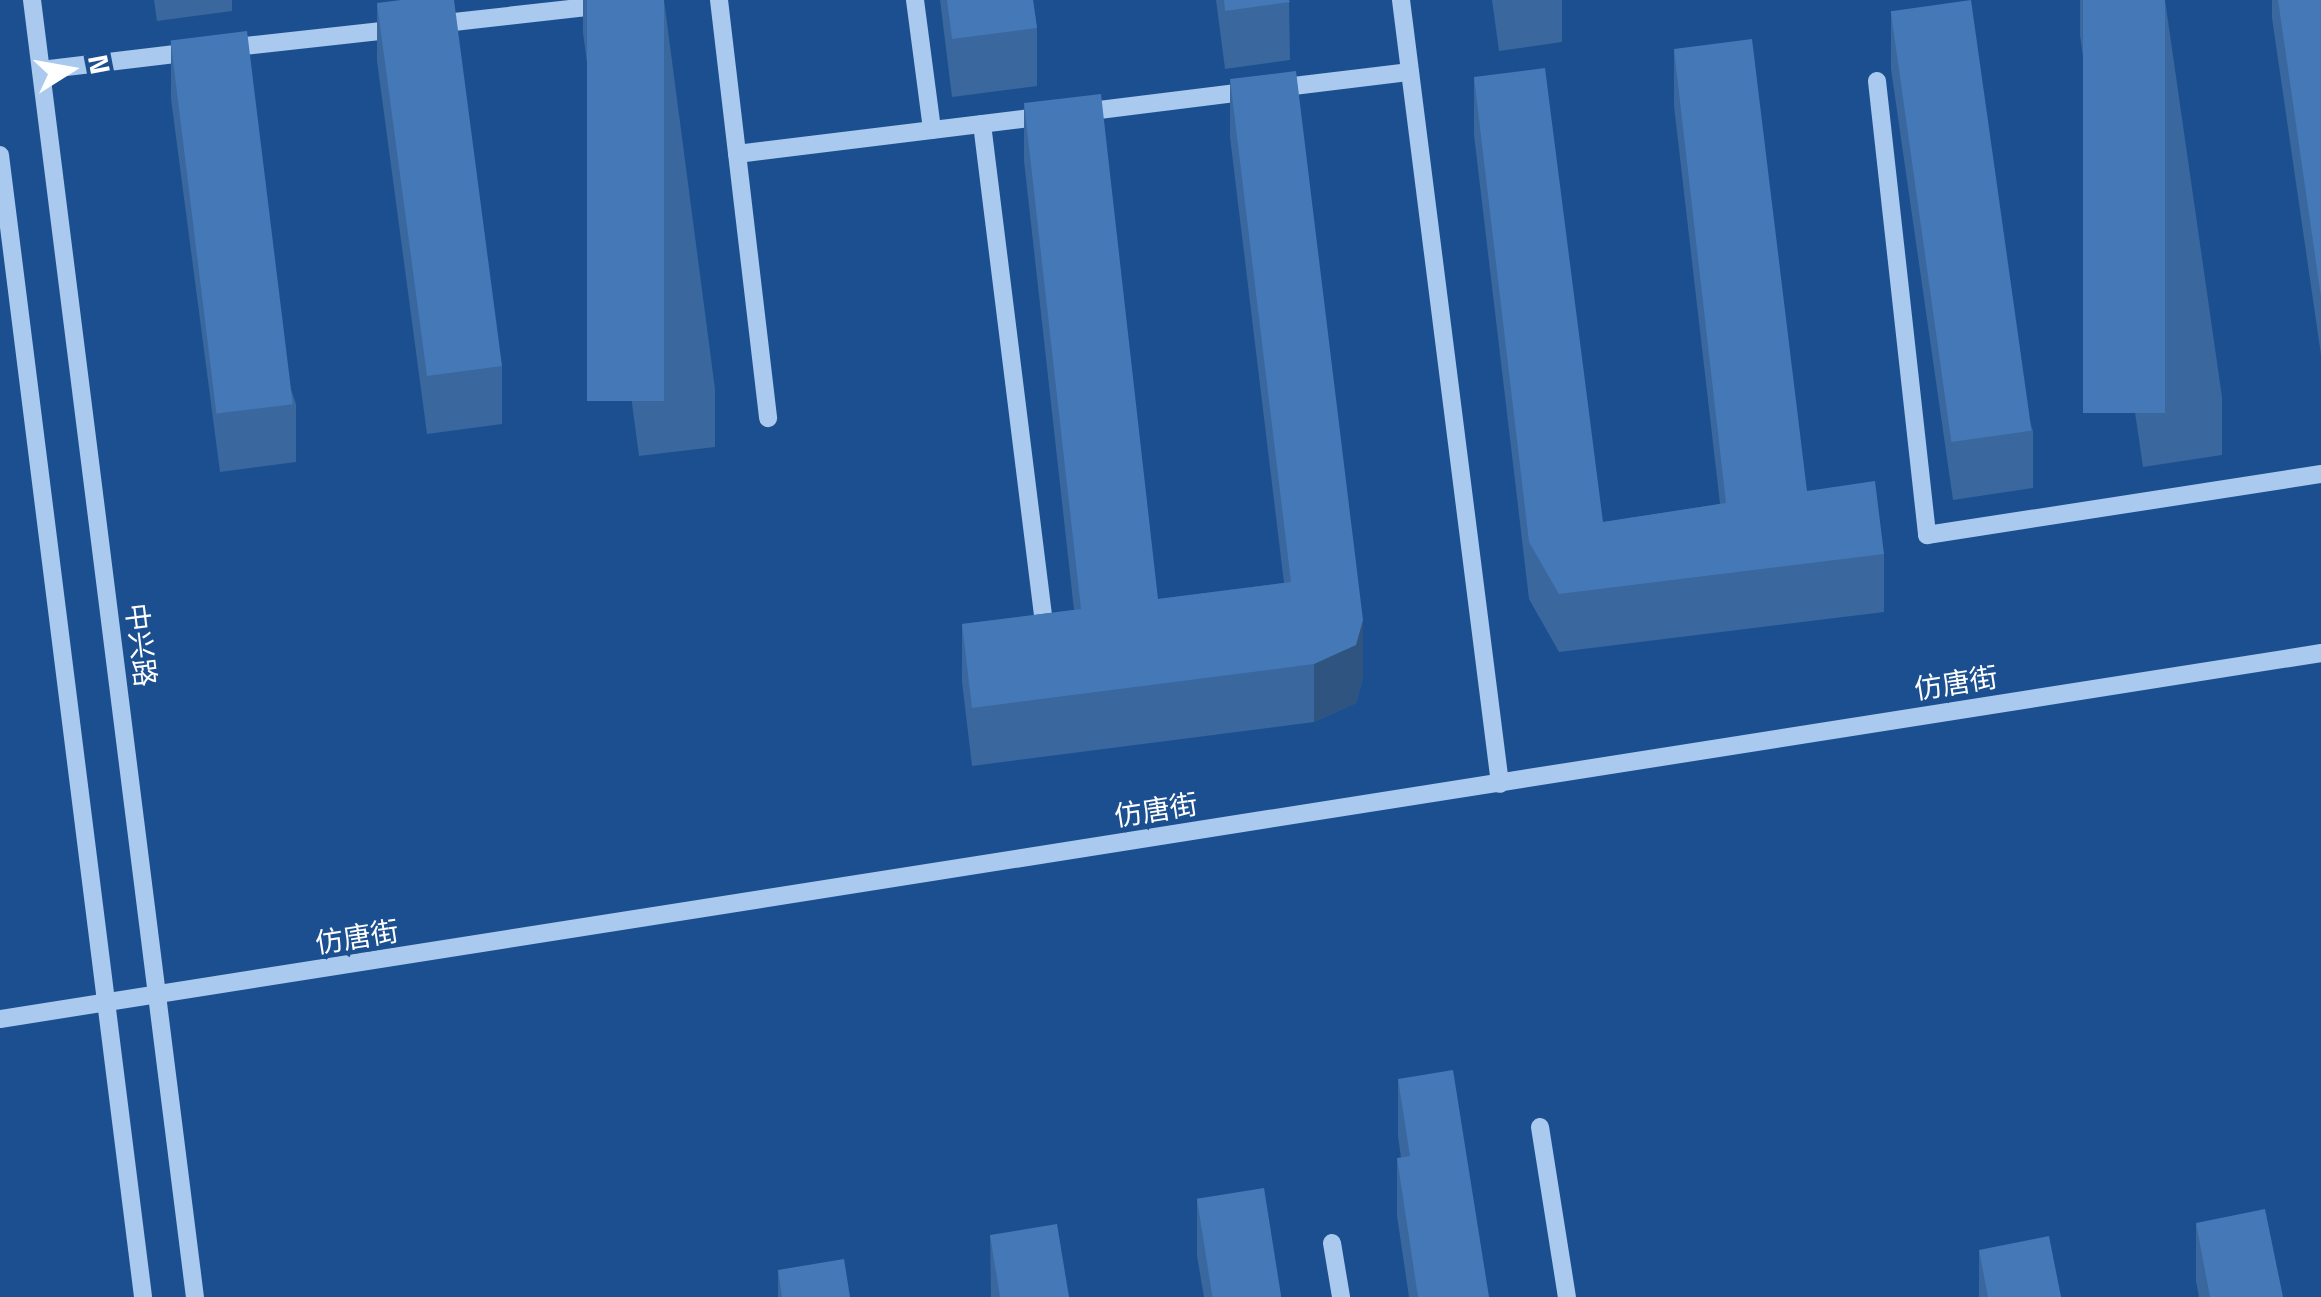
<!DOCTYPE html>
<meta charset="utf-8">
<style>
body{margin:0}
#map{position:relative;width:2321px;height:1297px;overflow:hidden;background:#1b4f8f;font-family:"Titillium Web","Noto Sans SC",sans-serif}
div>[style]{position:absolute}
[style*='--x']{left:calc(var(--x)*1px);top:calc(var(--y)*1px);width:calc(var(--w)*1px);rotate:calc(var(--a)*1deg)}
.minor>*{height:18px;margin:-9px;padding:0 9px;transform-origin:9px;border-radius:9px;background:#a9c9ee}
.wall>*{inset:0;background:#3a679d}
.shaded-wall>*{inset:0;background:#305480}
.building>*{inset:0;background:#4478b7;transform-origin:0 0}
span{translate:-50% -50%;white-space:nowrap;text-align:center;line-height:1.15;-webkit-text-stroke:8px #1b4f8f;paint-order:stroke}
.street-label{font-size:28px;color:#fff}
.north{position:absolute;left:20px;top:20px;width:100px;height:100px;-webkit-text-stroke:8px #1b4f8f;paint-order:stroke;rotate:79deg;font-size:28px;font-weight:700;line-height:40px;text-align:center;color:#fff}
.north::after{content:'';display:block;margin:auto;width:35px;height:45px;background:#fff;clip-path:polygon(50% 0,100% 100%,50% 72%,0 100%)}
</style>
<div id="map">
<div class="minor">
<i style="--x:32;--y:0;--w:1307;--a:82.84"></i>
<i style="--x:719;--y:0;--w:421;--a:83.3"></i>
<i style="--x:915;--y:0;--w:131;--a:82.5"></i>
<i style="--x:1401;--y:0;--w:790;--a:82.8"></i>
<i style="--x:436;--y:24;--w:214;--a:-6.4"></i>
<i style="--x:227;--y:48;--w:174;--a:-6.3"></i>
<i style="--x:41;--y:70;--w:152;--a:-6.8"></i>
<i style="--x:1877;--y:81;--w:457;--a:83.7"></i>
<i style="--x:1927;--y:535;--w:399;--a:-8.8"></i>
<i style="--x:1277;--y:88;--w:134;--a:-6.9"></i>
<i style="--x:1083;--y:112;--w:169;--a:-7.1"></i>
<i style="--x:982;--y:124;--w:511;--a:82.92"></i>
<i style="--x:737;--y:154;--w:312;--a:-7"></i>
<i style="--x:0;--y:155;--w:1151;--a:82.86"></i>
<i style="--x:0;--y:1019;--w:2350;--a:-8.96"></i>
<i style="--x:1540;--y:1127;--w:172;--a:81"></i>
<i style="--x:1332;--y:1243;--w:55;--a:80.5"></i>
</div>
<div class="wall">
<i style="clip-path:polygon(154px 0,232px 0,232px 11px,157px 21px)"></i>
<i style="clip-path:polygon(583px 0,664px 0,715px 389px,715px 447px,639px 456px,583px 33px)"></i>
<i style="clip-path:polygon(940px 0,1033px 0,1037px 28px,1037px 86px,952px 97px)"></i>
<i style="clip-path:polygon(1216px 0,1289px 0,1290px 60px,1225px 69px)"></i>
<i style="clip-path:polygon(1492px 0,1562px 0,1562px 42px,1499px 51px)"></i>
<i style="clip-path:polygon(2080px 0,2165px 0,2222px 397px,2222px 455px,2143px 467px,2080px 36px)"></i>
<i style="clip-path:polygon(2272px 0,2321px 0,2321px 355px,2272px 18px)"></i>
<i style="clip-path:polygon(377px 3px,502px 366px,502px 424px,427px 434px,377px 61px)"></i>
<i style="clip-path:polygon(1891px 11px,2033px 431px,2033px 488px,1953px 500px,1891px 69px)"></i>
<i style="clip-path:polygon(171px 41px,296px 404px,296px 462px,220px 472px,171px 99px)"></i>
<i style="clip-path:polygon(1674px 49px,1807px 491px,1884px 554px,1884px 612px,1559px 652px,1529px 599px,1474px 135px,1474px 77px,1603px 522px,1720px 504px,1674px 106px)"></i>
<i style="clip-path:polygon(1230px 79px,1363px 678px,1356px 703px,1314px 722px,972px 766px,962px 682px,962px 624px,1074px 610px,1024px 161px,1024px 103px,1158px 599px,1284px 583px,1230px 137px)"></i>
<i style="clip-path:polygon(1398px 1079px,1489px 1297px,1409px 1297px,1397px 1216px,1397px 1158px,1401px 1158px,1398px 1136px)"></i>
<i style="clip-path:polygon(1197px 1199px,1281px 1297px,1204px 1297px,1197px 1256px)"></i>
<i style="clip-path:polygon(2196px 1223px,2283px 1297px,2199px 1297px,2196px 1281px)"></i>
<i style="clip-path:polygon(990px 1235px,1069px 1297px,991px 1297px)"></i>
<i style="clip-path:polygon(1979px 1250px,2061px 1297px,1979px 1297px)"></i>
<i style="clip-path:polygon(778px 1270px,850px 1297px,778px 1297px)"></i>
</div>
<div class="shaded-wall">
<i style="clip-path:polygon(1363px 620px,1363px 678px,1356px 703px,1314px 722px,1314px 664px)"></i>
</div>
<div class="building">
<i style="clip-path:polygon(401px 0,454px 0,502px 366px,427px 376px,377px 3px)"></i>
<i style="left:587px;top:0;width:77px;height:401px"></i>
<i style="clip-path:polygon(947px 0,1033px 0,1037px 28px,952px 39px)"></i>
<i style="clip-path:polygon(1224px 0,1289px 0,1290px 2px,1225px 11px)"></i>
<i style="left:1971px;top:0;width:435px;height:81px;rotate:82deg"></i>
<i style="left:2083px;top:0;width:82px;height:413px"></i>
<i style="clip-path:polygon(2278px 0,2321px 0,2321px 297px)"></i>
<i style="left:247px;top:31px;width:376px;height:77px;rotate:83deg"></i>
<i style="clip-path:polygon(1752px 39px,1807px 491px,1875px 481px,1884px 554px,1559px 594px,1529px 542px,1474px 77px,1545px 68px,1603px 522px,1726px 503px,1674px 49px)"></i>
<i style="clip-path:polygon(1296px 71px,1363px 620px,1356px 645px,1314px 664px,972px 708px,962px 624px,1081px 609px,1024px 103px,1101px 94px,1158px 599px,1291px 582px,1230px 79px)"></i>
<i style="clip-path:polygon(1453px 1070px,1489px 1297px,1418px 1297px,1397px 1158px,1410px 1156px,1398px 1079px)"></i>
<i style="left:1264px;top:1188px;width:110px;height:68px;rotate:81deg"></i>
<i style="clip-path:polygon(2265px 1209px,2283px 1297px,2210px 1297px,2196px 1223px)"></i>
<i style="clip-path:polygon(1057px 1224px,1069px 1297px,1000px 1297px,990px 1235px)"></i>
<i style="clip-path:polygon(2049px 1236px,2061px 1297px,1988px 1297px,1979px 1250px)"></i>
<i style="clip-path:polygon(844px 1259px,850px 1297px,782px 1297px,778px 1270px)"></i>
</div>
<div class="street-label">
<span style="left:141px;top:645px;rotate:83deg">中兴路</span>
<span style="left:1956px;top:683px;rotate:-9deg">仿唐街</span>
<span style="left:1156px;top:810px;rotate:-9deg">仿唐街</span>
<span style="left:357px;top:937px;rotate:-9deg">仿唐街</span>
</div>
<div class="north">N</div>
</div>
